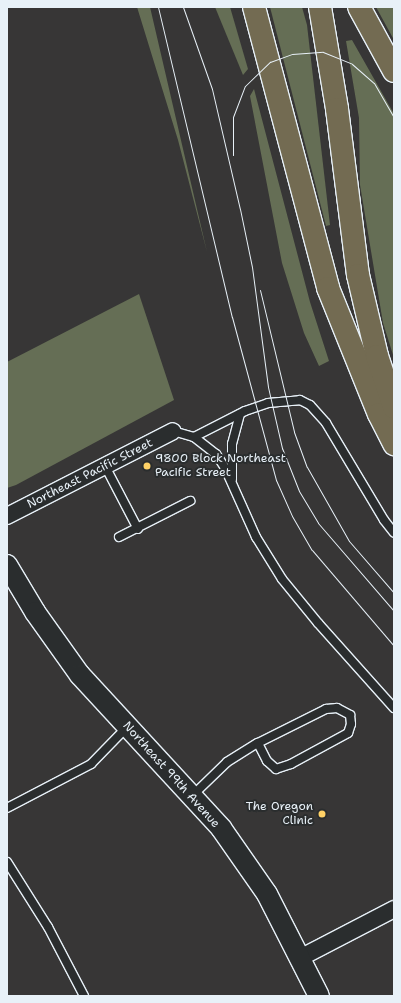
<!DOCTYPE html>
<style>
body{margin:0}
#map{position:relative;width:401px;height:1003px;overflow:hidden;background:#373636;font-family:"Shantell Sans",sans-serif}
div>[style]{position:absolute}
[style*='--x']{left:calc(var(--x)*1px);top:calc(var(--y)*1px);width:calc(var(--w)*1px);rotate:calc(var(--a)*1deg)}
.green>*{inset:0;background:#656e55}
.roads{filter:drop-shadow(1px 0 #e8f1f8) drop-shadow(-1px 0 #e8f1f8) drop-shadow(0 1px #e8f1f8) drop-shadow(0 -1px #e8f1f8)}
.service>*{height:8px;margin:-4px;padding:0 4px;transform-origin:4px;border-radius:4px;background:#2a2d2e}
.minor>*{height:16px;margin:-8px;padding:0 8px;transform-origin:8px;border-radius:8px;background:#2a2d2e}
.tertiary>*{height:20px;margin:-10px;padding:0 10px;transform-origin:10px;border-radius:10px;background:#2a2d2e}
.motorway>*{height:22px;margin:-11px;padding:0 11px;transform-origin:11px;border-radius:11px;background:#736b52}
.tram>*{height:1px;margin:-0.5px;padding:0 0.5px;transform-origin:0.5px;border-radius:0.5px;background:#e8f1f8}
.dots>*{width:11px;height:11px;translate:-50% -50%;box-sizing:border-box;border:2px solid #2a2d2e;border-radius:50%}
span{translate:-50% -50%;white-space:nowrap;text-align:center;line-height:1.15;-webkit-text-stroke:4px #2a2d2e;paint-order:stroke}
.poi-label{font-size:12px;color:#e8f1f8}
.left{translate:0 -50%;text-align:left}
.right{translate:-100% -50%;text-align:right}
.street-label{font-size:12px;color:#e8f1f8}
.frame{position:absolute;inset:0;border:8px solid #e8f1f8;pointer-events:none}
</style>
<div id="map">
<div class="green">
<i style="clip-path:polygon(137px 7px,150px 7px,207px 252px,178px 140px)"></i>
<i style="clip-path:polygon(215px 7px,230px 7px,248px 69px,243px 75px)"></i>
<i style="clip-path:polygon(270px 7px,302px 7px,307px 25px,330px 225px,326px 226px)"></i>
<i style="clip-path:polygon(376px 7px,394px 7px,394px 40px)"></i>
<i style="clip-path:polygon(352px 40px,394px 114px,394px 358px,383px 323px,360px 185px,359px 118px,346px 41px)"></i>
<i style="clip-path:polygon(254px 89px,310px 302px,329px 361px,319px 366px,304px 333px,282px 263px,250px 96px)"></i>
<i style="clip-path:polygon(139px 294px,174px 400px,16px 485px,7px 488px,7px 362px)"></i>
</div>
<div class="roads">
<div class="service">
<i style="--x:173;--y:431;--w:22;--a:16"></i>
<i style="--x:194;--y:437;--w:28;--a:38"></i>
<i style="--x:216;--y:454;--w:17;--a:57"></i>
<i style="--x:225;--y:468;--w:76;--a:65.8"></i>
<i style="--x:256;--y:537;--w:49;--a:58.2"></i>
<i style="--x:282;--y:579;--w:57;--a:50.7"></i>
<i style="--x:318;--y:623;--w:114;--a:48.2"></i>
<i style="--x:194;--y:437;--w:57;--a:-27"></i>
<i style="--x:245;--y:411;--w:24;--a:-19"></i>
<i style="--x:268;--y:403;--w:32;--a:-5"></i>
<i style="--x:300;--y:400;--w:11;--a:27"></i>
<i style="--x:310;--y:405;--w:24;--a:48"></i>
<i style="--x:326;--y:423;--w:113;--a:59.1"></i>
<i style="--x:384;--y:520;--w:16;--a:52"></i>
<i style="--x:105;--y:466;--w:71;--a:62.4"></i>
<i style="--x:232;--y:479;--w:35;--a:-90"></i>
<i style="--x:232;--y:444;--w:31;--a:-75"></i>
<i style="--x:119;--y:537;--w:80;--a:-26.9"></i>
<i style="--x:193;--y:795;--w:47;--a:-44.1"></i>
<i style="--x:227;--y:762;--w:36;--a:-32"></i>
<i style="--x:258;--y:743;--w:76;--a:-26.6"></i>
<i style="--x:326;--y:709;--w:11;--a:-5"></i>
<i style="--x:337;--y:708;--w:15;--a:28"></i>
<i style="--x:350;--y:715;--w:9;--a:84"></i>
<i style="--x:351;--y:724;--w:9;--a:108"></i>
<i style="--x:348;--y:733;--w:65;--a:151.5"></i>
<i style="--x:291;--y:764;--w:16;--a:162"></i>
<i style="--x:276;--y:769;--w:12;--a:-138"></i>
<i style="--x:267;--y:761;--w:20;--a:-117"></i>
<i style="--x:7;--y:808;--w:95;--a:-27.6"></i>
<i style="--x:91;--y:764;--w:52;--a:-45.8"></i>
<i style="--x:7;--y:862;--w:77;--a:57.8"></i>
<i style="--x:48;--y:927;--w:78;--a:62.4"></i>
</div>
<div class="minor">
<i style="--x:7;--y:516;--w:186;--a:-27.1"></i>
<i style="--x:300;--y:958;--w:106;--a:-27.5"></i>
</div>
<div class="tertiary">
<i style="--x:7;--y:565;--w:55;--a:59.2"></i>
<i style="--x:35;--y:612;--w:77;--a:54.5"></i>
<i style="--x:80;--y:675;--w:208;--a:47.3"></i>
<i style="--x:221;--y:828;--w:80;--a:55.1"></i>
<i style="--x:267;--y:894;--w:114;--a:63"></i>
</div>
<div class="motorway">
<i style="--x:254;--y:7;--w:291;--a:75.2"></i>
<i style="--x:328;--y:288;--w:136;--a:68"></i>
<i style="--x:379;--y:414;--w:34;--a:63"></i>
<i style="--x:320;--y:7;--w:103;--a:80.5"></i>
<i style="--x:337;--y:109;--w:167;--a:82.8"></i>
<i style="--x:358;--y:275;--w:83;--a:76.8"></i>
<i style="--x:377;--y:356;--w:54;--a:71.6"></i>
<i style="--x:359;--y:7;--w:73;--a:61.3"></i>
</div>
</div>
<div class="tram">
<i style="--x:158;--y:7;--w:319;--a:76.6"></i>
<i style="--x:232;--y:317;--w:169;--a:74.9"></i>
<i style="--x:276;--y:480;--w:39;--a:66"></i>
<i style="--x:292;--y:516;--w:39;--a:60"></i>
<i style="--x:312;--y:550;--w:126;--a:49.5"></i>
<i style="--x:183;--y:7;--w:87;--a:70.5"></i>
<i style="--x:212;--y:89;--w:123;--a:76.9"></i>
<i style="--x:240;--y:209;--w:59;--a:78.3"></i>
<i style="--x:252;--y:267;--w:121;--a:82.4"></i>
<i style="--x:268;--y:387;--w:63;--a:77.1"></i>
<i style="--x:282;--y:448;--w:46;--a:68.4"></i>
<i style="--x:299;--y:491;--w:37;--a:59"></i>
<i style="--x:318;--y:523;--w:116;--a:49.2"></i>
<i style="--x:233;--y:155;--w:38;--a:-90"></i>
<i style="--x:233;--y:117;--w:33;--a:-69"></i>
<i style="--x:245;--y:86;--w:35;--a:-44"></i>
<i style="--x:270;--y:62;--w:23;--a:-20"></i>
<i style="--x:292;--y:54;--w:31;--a:-4"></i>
<i style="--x:323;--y:52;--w:31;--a:22"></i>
<i style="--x:352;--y:64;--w:29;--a:41"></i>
<i style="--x:374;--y:83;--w:39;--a:60"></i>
<i style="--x:260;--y:290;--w:146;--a:76.5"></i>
<i style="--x:294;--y:432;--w:37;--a:70"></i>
<i style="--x:307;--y:467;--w:85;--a:60.4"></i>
<i style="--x:349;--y:541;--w:69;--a:49.1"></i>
</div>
<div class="dots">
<i style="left:147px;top:466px;background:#ffd166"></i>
<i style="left:322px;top:814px;background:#ffd166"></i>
</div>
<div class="poi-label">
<span class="left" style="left:155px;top:466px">9800 Block Northeast<br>Pacific Street</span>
<span class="right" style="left:313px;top:814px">The Oregon<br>Clinic</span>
</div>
<div class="street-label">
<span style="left:90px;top:474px;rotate:-27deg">Northeast Pacific Street</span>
<span style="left:171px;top:775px;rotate:48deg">Northeast 99th Avenue</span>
</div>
<div class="frame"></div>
</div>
